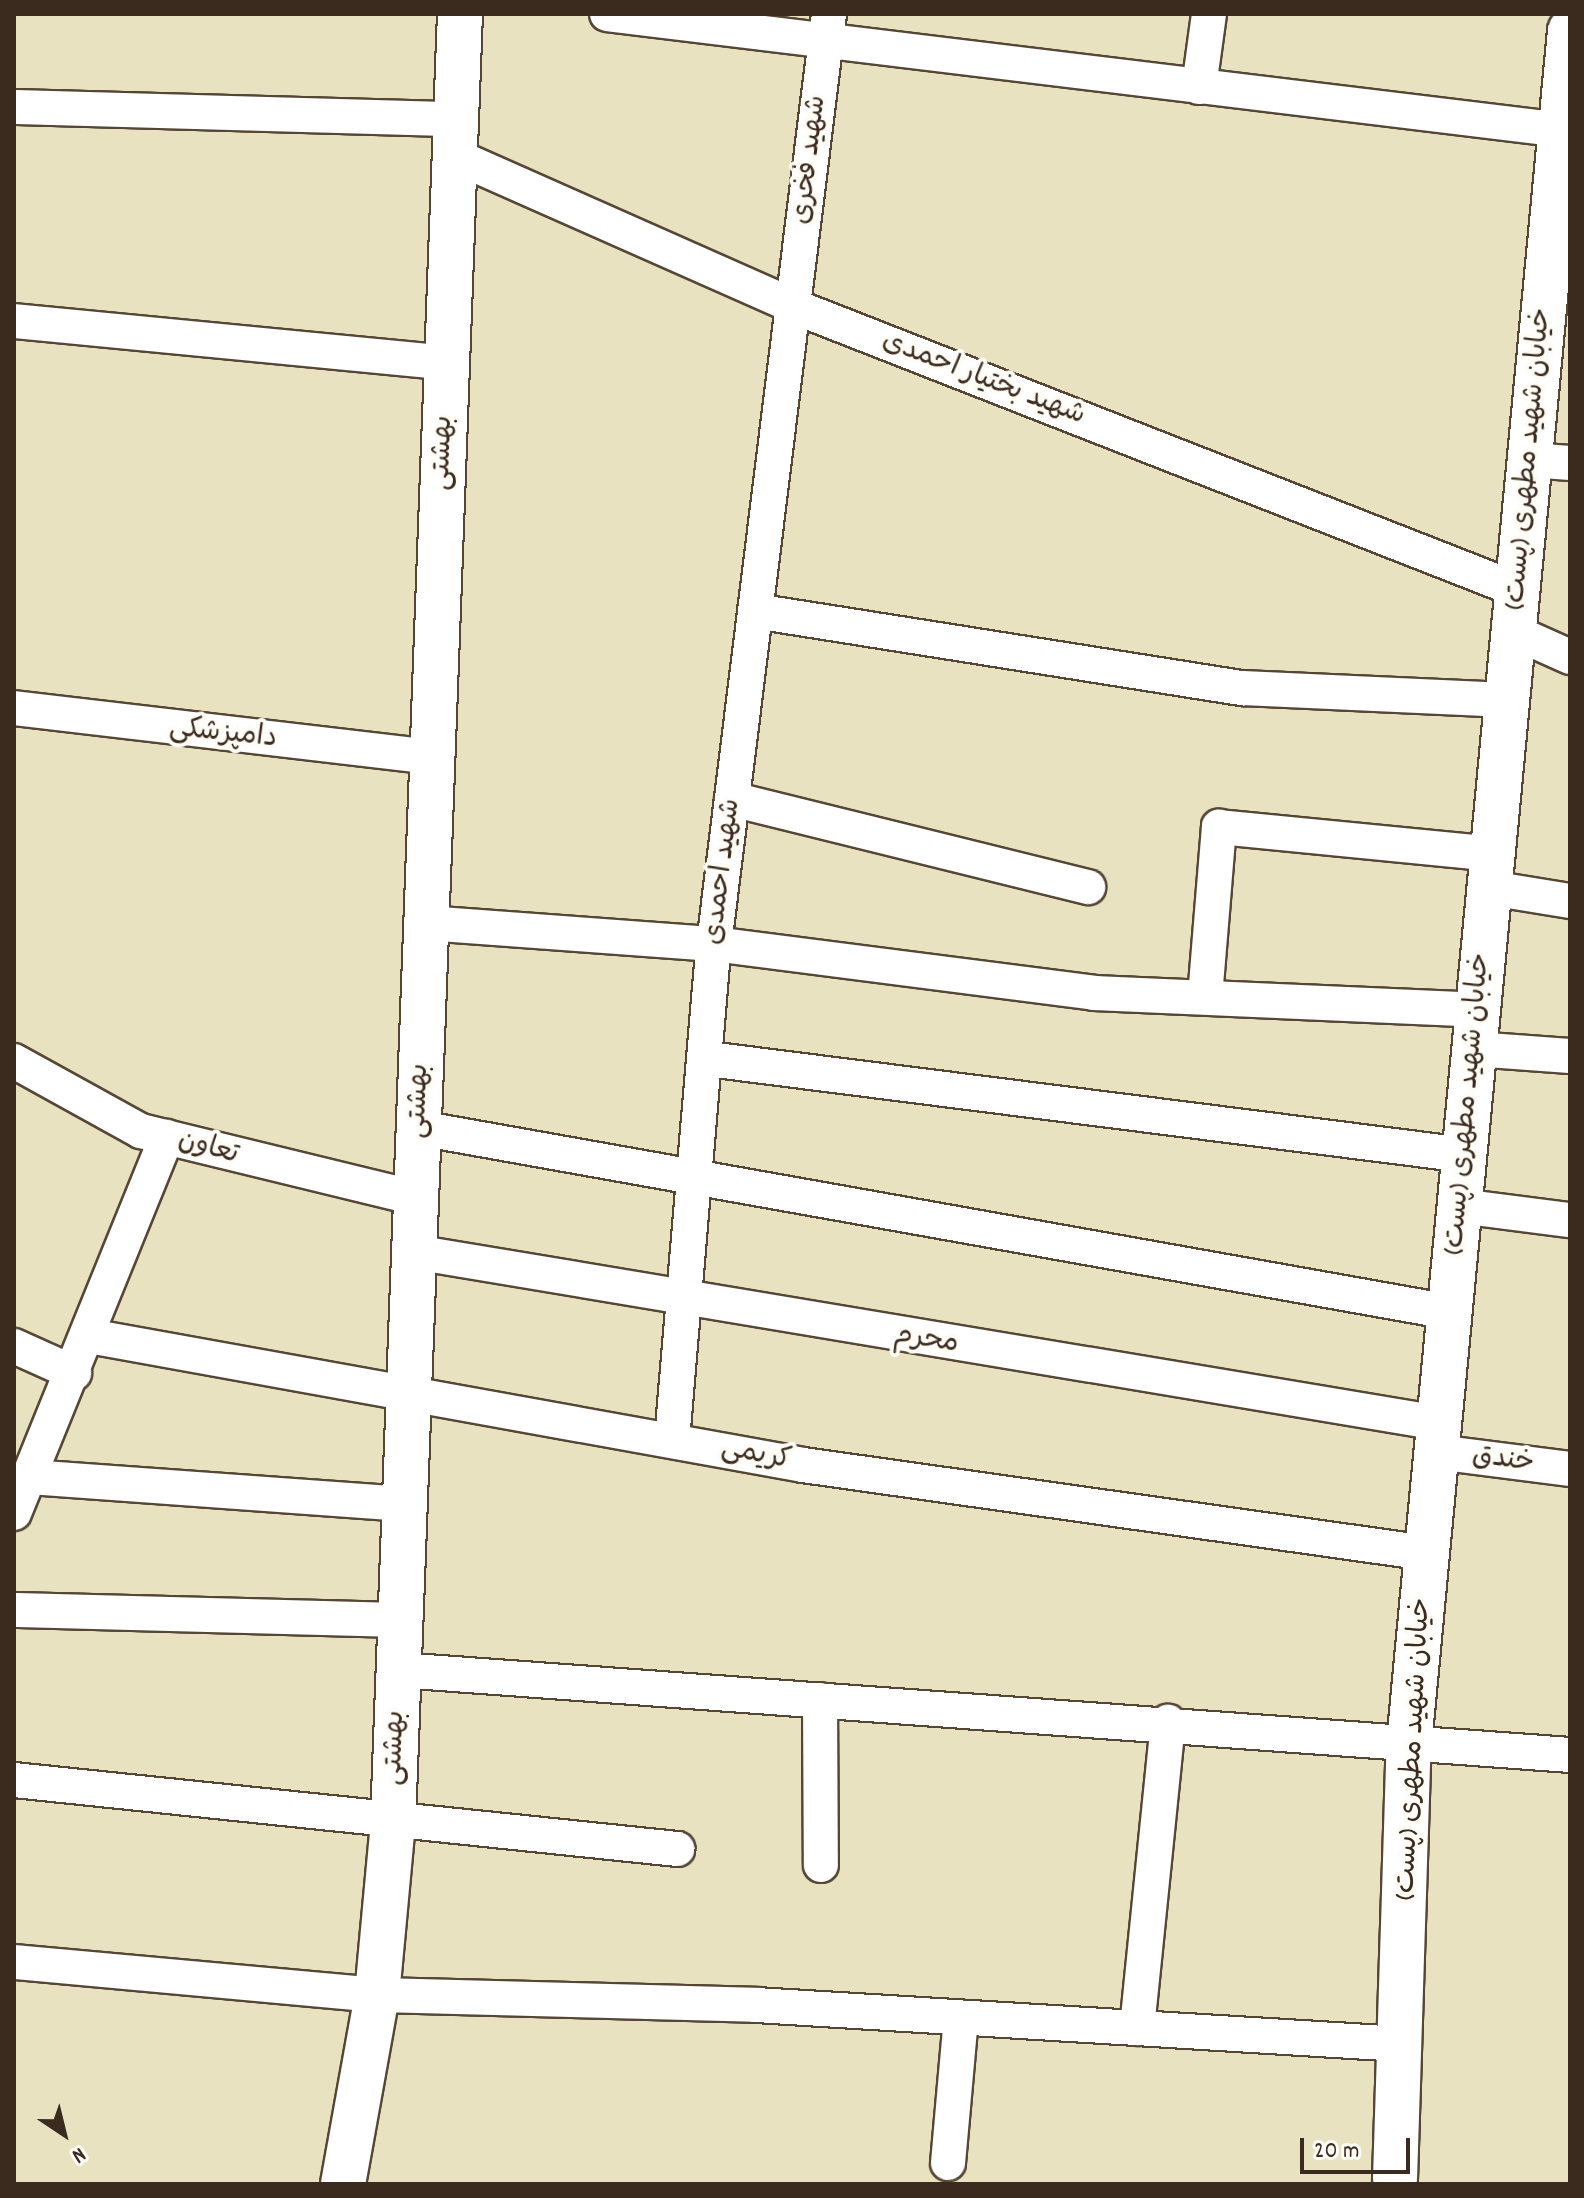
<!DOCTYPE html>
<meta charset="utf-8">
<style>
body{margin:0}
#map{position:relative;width:1584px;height:2198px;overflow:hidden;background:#e8e2c0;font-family:Dekko,"Playpen Sans Arabic",sans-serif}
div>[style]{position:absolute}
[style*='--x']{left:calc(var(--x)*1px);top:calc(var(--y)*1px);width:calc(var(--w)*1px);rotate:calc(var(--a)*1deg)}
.roads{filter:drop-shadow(2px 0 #554636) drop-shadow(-2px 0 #554636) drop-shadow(0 2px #554636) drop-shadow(0 -2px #554636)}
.street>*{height:34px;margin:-17px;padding:0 17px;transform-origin:17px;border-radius:17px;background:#fff}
.secondary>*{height:44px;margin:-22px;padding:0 22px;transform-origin:22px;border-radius:22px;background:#fff}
span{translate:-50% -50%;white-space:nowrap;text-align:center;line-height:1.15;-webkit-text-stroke:8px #fdfcf7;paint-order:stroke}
.street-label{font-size:28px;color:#3b2a1e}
.frame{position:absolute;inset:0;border:16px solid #3b2a1e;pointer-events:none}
.north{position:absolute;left:24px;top:2094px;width:80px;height:80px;-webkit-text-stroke:6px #fdfcf7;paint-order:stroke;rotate:145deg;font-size:22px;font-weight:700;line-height:32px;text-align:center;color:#3b2a1e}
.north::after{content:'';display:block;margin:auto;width:28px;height:36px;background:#3b2a1e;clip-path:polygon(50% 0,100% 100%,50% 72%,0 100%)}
.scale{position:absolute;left:1300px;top:2138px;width:110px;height:36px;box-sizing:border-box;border:4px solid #3b2a1e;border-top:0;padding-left:10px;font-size:24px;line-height:28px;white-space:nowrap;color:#3b2a1e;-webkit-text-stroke:6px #fdfcf7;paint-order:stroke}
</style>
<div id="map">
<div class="roads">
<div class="street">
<i style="--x:607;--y:14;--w:961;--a:6.93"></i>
<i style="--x:1199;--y:87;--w:74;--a:-82.2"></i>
<i style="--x:14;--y:107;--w:442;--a:1.6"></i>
<i style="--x:455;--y:156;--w:370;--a:23.9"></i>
<i style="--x:793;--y:306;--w:779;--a:21.39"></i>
<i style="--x:14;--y:321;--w:435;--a:5.5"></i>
<i style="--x:1530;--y:460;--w:40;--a:4.3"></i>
<i style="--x:755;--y:611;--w:494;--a:9"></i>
<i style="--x:1243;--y:688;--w:264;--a:2.6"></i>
<i style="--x:1514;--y:632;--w:61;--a:24.1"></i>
<i style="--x:14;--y:708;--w:422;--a:6.7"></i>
<i style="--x:732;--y:799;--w:367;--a:13.9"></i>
<i style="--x:1490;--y:888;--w:81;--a:9.2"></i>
<i style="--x:426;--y:923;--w:289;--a:4.2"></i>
<i style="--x:714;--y:944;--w:383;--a:7.3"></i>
<i style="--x:1094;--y:993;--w:384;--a:2.5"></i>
<i style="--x:1205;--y:997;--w:171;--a:-85.3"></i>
<i style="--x:1219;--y:827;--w:275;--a:5.6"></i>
<i style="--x:1474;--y:1049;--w:96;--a:4.2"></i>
<i style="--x:708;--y:1059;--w:763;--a:7.23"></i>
<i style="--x:14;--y:1061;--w:145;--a:28.9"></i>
<i style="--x:141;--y:1131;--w:283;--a:13.7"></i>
<i style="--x:419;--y:1128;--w:1047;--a:10.12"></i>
<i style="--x:1460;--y:1206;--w:111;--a:7.3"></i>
<i style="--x:414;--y:1252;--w:1039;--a:9.47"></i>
<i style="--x:89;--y:1336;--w:726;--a:10.24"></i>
<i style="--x:803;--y:1465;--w:630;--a:8.03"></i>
<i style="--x:14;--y:1346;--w:66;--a:24.2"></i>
<i style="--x:672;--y:1440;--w:498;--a:-85.2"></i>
<i style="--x:714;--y:944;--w:937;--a:-82.95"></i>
<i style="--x:1437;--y:1452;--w:134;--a:7.3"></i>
<i style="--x:29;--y:1477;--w:377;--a:4.1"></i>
<i style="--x:14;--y:1513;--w:406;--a:-67.9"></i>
<i style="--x:14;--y:1610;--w:387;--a:1.5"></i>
<i style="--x:399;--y:1670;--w:1174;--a:4.15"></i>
<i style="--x:820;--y:1700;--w:165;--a:89.7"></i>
<i style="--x:14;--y:1780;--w:667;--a:5.94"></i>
<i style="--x:14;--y:1962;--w:364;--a:5.2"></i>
<i style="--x:377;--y:1995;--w:379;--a:1.5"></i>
<i style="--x:756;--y:2005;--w:646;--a:3.46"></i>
<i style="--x:1137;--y:2028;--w:308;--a:-84.2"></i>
<i style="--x:948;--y:2163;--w:146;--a:-84.9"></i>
</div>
<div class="secondary">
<i style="--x:1395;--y:2179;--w:435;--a:-88.2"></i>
<i style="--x:1409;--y:1744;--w:1721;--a:-84.63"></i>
<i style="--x:343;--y:2184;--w:192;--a:-79.8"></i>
<i style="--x:377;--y:1995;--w:173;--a:-84.7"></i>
<i style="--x:393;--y:1823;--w:1810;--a:-87.88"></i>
</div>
</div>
<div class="street-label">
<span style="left:811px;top:160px;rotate:-83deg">شهید فخری</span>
<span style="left:983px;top:380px;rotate:21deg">شهید بختیار احمدی</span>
<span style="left:444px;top:453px;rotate:-88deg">بهشتی</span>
<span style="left:1530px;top:459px;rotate:-85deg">خیابان شهید مطهری (پست)</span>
<span style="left:223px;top:735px;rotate:6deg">دامپزشکی</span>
<span style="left:724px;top:872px;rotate:-83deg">شهید احمدی</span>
<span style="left:420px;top:1101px;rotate:-88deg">بهشتی</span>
<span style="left:1469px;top:1104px;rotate:-85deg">خیابان شهید مطهری (پست)</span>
<span style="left:208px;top:1149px;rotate:16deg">تعاون</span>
<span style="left:926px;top:1341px;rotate:9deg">محرم</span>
<span style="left:756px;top:1456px;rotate:11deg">کریمی</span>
<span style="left:1503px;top:1461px;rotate:8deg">خندق</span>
<span style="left:396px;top:1748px;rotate:-88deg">بهشتی</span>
<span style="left:1415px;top:1749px;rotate:-87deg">خیابان شهید مطهری (پست)</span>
</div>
<div class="frame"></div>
<div class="north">N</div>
<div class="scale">20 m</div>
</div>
